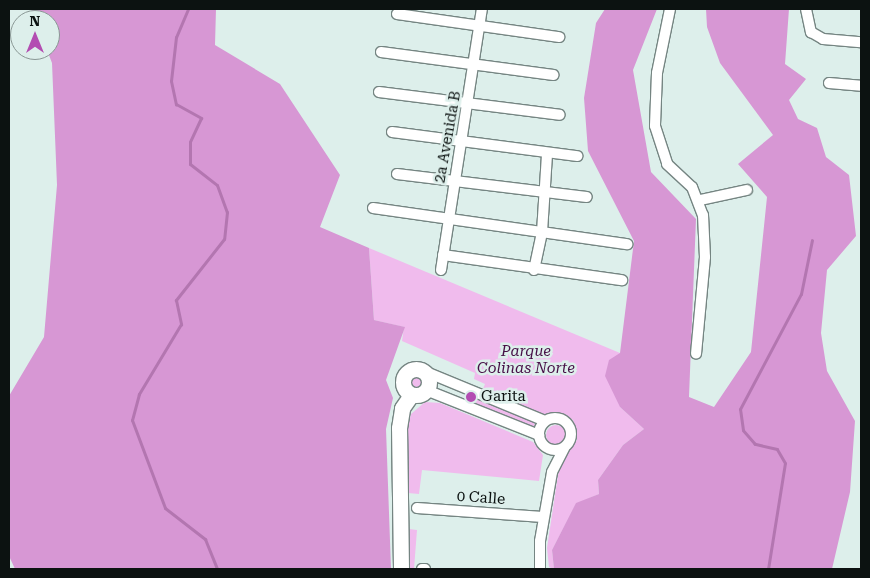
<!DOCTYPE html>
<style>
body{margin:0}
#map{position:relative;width:870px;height:578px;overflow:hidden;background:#ddefeb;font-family:"Roboto Serif",serif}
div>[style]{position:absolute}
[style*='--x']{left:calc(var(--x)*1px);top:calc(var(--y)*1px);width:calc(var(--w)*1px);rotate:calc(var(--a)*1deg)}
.green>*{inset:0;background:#f0bbed}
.round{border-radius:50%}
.forest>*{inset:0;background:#d797d4}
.stream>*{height:3px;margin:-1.5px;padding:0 1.5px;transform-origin:1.5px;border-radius:1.5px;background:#b376b0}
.roads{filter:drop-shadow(1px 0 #758582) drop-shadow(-1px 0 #758582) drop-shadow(0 1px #758582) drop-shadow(0 -1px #758582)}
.street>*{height:10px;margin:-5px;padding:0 5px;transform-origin:5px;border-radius:5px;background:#fff}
.street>.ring{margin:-5px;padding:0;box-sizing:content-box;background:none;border:10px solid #fff;border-radius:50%}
.secondary>*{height:15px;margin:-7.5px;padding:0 7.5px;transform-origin:7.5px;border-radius:7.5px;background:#fff}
.secondary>.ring{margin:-7.5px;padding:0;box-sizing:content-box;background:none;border:15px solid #fff;border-radius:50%}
.dots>*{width:14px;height:14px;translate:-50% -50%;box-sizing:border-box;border:2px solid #ddefeb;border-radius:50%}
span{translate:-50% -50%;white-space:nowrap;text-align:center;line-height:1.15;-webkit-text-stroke:5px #ddefeb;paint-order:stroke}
.street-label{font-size:15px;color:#0c1211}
.park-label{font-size:15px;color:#470f47;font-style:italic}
.poi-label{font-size:15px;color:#0c1211}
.left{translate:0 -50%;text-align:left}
.frame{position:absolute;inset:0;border:10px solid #0c1211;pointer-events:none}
.north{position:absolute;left:10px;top:10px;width:50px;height:50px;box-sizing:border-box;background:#ddefeb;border:1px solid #899794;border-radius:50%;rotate:0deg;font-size:14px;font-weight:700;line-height:20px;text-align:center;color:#0c1211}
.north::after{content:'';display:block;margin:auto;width:18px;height:22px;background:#b34db2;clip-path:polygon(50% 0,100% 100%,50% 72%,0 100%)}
</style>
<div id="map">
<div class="green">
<i style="clip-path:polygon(369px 248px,620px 353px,620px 407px,644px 429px,623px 445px,598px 480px,599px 494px,576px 504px,552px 550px,554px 569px,549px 567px,547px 548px,561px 455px,577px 440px,573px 420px,564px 414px,542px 414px,483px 389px,485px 384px,474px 379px,475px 373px,402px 341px,404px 327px,374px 320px)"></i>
<i class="round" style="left:406px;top:373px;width:20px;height:20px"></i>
<i style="clip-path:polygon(478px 398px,533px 421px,535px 425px,531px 428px,475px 404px)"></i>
<i style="clip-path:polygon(425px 402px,440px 403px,533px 442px,543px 455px,539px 481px,422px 470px,419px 494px,408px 493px,405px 436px,411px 414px)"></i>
<i class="round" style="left:546px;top:425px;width:20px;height:20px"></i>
<i style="clip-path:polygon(409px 529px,417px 530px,414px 569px,410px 569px)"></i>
</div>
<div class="forest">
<i style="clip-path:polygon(31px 9px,216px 9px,215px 45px,280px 84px,340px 175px,320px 227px,369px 248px,374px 320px,405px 327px,386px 380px,393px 398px,386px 429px,391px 569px,15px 569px,9px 556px,9px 396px,44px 337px,57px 185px,52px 63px,47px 50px,50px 20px,36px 20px)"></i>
<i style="clip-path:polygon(605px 9px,657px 9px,633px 70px,651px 172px,696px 219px,689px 397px,714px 407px,751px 352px,767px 197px,738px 164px,773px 135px,720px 63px,707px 27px,706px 9px,789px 9px,785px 64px,806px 79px,789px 100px,798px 119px,817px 128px,826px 157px,849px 175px,856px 236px,827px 270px,821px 333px,827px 371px,855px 421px,850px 492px,832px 569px,554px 569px,552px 550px,576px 503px,599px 494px,598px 480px,623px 445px,644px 429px,620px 407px,605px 376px,609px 360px,620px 353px,634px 241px,588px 151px,584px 98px,596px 23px)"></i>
</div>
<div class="stream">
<i style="--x:188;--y:9;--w:30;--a:113"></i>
<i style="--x:176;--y:37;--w:44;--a:96.5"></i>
<i style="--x:171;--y:81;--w:24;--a:78"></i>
<i style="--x:176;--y:104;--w:29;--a:29"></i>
<i style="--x:201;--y:118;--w:26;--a:115"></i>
<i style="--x:190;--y:142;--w:22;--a:90"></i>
<i style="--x:190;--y:164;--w:34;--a:38"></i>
<i style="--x:217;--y:185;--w:29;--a:70"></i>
<i style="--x:227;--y:212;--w:27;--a:96"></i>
<i style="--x:224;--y:239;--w:78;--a:128.2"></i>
<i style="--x:176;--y:300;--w:25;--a:78"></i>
<i style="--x:181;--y:324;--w:82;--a:121"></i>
<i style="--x:139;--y:394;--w:27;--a:105"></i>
<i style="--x:132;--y:420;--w:94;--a:69.4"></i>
<i style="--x:165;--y:508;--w:51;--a:37.8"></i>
<i style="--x:205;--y:539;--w:32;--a:68"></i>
<i style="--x:768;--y:569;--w:107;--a:-80.9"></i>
<i style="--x:785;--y:463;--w:16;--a:-120"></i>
<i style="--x:777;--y:449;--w:23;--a:-167"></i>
<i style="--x:755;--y:444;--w:18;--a:-131"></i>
<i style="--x:743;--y:430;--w:21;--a:-98"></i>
<i style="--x:740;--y:409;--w:130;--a:-62.1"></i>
<i style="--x:801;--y:294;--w:55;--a:-78.5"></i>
</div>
<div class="roads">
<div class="street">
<i style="--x:670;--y:9;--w:65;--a:101.5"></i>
<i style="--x:657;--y:73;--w:53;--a:92.2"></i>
<i style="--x:655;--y:126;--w:40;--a:72"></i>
<i style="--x:667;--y:164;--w:34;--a:43"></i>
<i style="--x:692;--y:187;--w:30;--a:69"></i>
<i style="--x:703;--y:215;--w:42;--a:87.3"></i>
<i style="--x:705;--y:257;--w:97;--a:95.3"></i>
<i style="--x:806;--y:9;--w:24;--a:78"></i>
<i style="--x:811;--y:32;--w:14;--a:30"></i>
<i style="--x:823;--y:39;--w:38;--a:5"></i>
<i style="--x:397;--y:14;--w:164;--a:8.1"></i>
<i style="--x:381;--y:52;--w:174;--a:7.6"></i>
<i style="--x:829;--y:83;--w:32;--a:5"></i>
<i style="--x:379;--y:92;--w:182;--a:7.2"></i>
<i style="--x:392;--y:132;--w:187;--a:7.4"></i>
<i style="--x:397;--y:174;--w:191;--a:6.9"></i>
<i style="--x:700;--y:200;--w:48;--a:-12"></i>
<i style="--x:373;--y:208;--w:257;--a:8.1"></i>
<i style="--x:443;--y:255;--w:181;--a:8"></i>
<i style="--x:441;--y:270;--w:264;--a:-81.1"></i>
<i style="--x:534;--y:270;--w:39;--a:-78"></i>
<i style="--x:542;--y:232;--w:77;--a:-86.3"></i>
<i style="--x:419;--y:369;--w:136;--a:22.4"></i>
<i style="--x:426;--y:390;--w:122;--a:21.7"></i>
<i class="ring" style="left:539px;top:418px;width:22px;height:22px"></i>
<i style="--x:417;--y:508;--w:126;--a:4.1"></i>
<i style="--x:422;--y:569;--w:3;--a:0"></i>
<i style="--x:540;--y:569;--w:28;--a:-90"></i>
<i style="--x:540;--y:541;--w:70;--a:-80.1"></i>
<i style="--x:552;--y:472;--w:27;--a:-63"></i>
</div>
<div class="secondary">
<i class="ring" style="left:403px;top:369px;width:11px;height:11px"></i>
<i style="--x:401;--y:569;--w:141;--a:-90.8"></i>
<i style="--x:399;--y:428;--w:20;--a:-81"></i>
<i style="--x:402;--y:408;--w:16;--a:-55"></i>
</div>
</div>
<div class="dots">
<i style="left:471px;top:397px;background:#b34db2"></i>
</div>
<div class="street-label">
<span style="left:448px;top:137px;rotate:-80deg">2a Avenida B</span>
<span style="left:481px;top:498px;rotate:4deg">0 Calle</span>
</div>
<div class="park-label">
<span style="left:526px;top:360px">Parque<br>Colinas Norte</span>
</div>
<div class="poi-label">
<span class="left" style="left:481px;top:397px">Garita</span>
</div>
<div class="frame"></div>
<div class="north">N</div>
</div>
